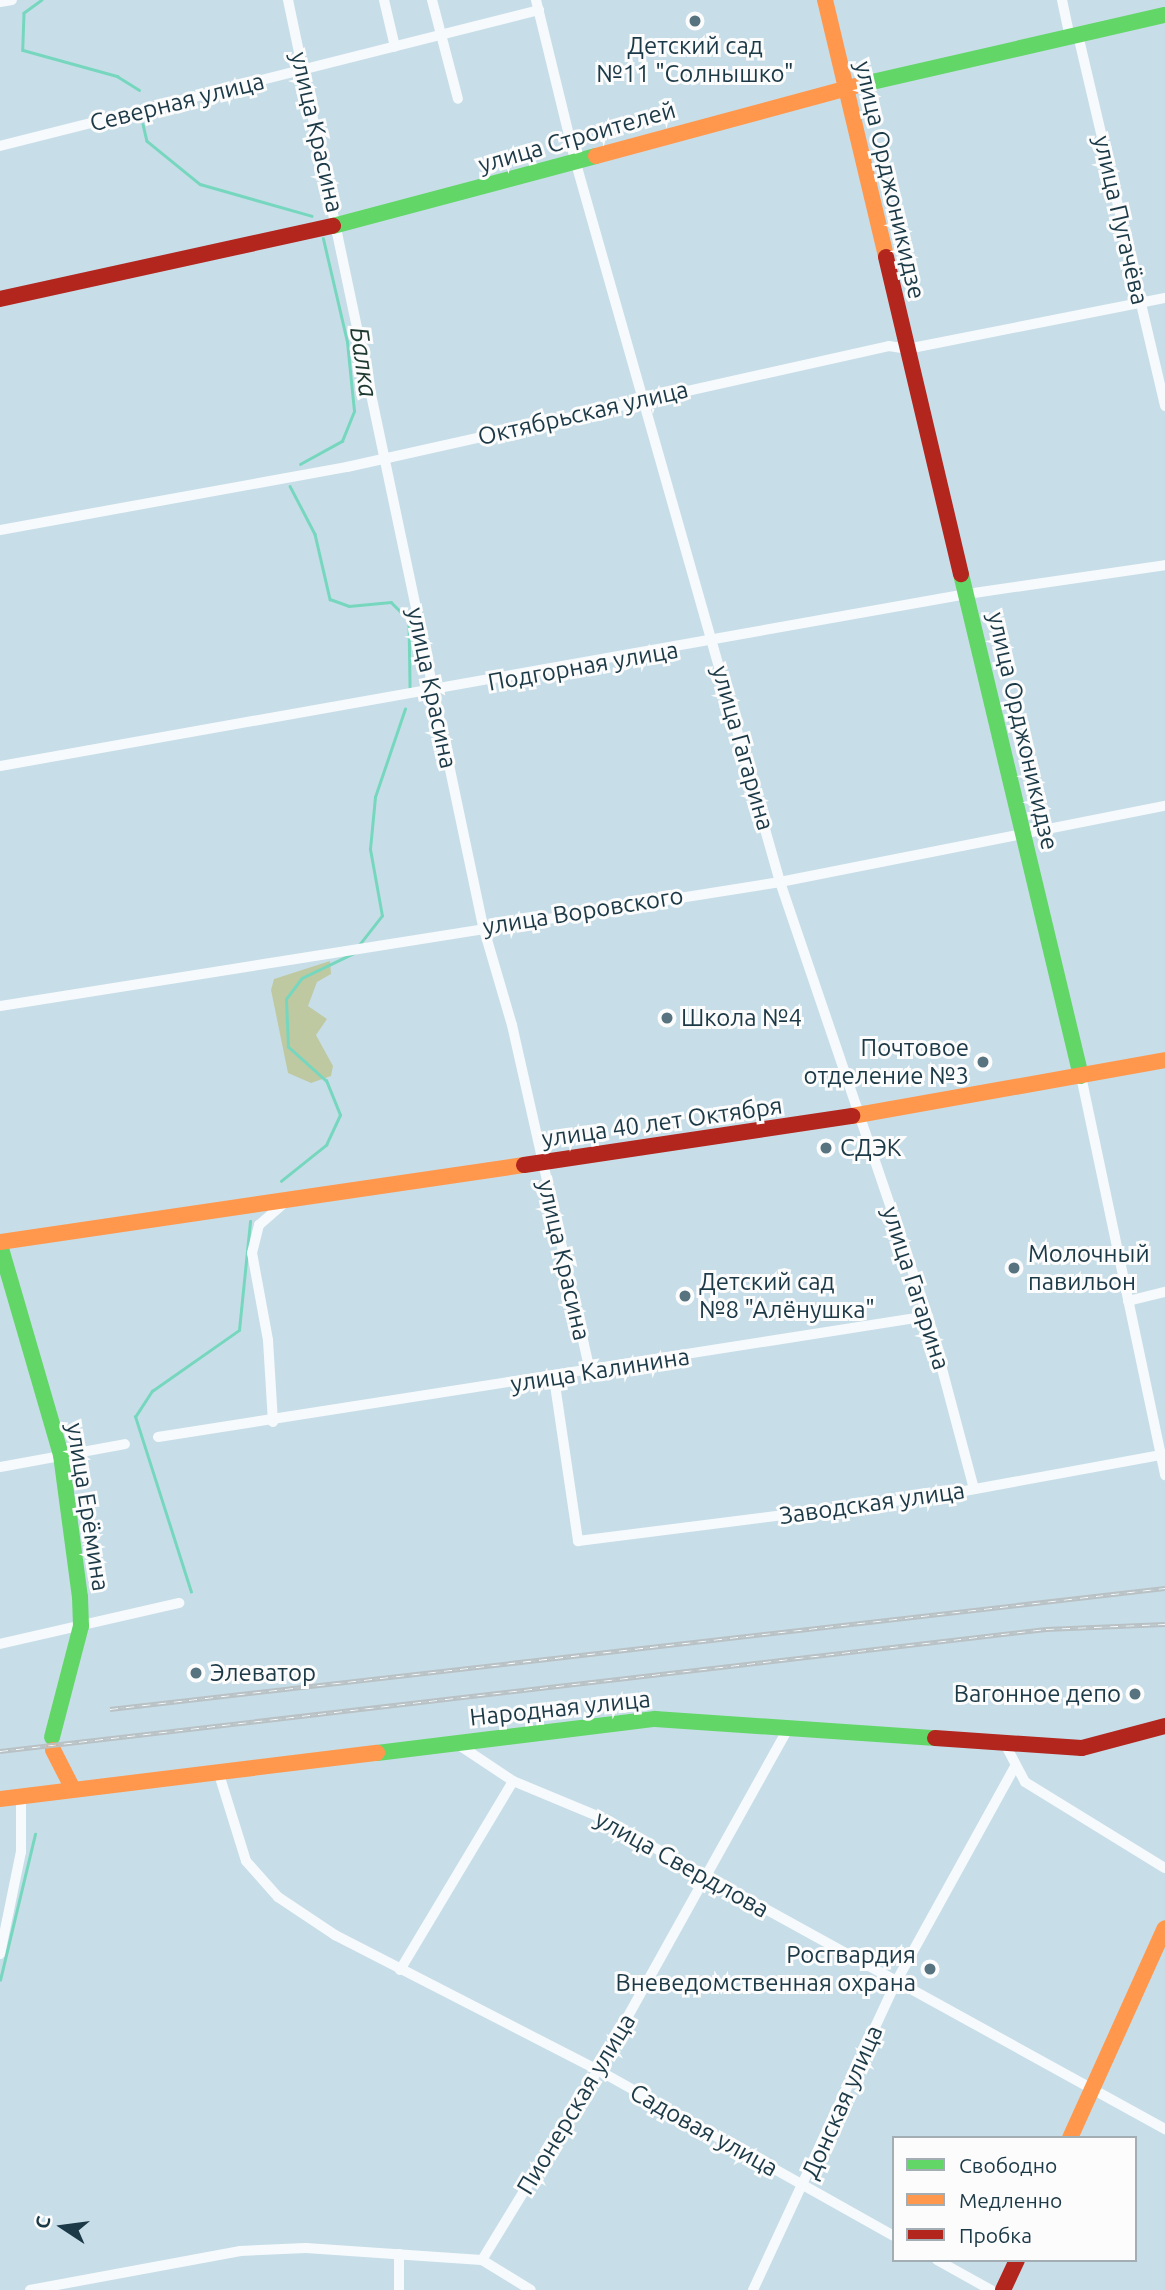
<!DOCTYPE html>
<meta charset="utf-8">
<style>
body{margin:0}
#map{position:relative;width:1165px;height:2290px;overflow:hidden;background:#c7dee9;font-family:Ubuntu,sans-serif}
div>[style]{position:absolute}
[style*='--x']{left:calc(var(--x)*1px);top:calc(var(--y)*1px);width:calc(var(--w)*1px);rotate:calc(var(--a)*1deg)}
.green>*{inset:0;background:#bfc9a1}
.stream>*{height:2.5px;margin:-1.25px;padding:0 1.25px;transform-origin:1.25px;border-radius:1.25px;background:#77d7be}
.street>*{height:10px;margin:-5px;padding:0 5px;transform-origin:5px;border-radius:5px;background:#f7fafc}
.fast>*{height:16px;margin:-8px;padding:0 8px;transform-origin:8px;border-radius:8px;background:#63d668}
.slow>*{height:16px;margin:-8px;padding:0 8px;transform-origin:8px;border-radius:8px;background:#ff974d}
.jam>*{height:16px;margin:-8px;padding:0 8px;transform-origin:8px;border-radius:8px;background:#b3261e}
.rail>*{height:5px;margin-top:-2.5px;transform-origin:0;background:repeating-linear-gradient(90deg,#fcfcfc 0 8px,#b9c1c4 0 16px);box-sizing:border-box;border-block:2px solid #b9c1c4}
.dots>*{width:19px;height:19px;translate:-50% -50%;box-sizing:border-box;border:4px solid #fcfcfc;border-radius:50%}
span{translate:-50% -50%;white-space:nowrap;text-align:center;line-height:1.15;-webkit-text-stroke:6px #fcfcfc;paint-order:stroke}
.poi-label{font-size:24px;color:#1b3946}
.left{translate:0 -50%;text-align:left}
.right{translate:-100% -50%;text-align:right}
.street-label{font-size:24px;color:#1b3946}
.water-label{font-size:26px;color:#1e3930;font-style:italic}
.legend{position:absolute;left:892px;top:2136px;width:245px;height:126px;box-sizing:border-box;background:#fcfcfc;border:2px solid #a2aeb3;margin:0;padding:9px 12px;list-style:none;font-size:21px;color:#1b3946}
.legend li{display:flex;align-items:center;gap:14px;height:35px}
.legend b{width:35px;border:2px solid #a2aeb3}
.north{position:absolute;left:28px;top:2192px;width:70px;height:70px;-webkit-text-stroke:5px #fcfcfc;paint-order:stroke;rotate:283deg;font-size:19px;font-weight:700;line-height:28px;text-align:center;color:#1b3946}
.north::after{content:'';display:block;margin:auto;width:24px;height:32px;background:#1b3946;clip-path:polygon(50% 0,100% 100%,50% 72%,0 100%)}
</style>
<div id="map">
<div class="green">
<i style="clip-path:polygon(330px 961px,331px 974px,317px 982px,308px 1006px,327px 1019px,316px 1035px,333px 1066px,331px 1076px,311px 1083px,288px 1073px,271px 990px,274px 979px)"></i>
</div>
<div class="stream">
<i style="--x:42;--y:0;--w:22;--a:144"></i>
<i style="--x:24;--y:13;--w:37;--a:92"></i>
<i style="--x:23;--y:50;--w:98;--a:15.5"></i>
<i style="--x:117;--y:76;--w:26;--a:32"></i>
<i style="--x:143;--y:124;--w:17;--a:77"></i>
<i style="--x:147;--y:141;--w:68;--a:39.1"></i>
<i style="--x:200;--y:184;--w:116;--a:15.9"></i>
<i style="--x:300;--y:464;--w:48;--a:-28.7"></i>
<i style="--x:342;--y:441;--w:32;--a:-68"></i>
<i style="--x:354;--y:411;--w:69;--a:-95.8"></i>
<i style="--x:347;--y:342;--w:106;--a:-103.1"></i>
<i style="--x:290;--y:486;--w:54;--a:62.5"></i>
<i style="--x:315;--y:534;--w:67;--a:77"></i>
<i style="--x:330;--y:599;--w:20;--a:20"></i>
<i style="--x:349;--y:606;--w:42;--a:-5.4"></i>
<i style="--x:391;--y:602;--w:25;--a:45"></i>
<i style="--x:409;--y:620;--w:67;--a:89.1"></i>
<i style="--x:359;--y:945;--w:37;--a:-52"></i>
<i style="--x:382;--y:916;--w:68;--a:-100.2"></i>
<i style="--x:370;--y:849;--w:52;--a:-84.5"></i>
<i style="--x:375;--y:797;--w:93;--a:-71.2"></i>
<i style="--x:281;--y:1181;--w:58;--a:-38.7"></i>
<i style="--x:326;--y:1145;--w:33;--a:-65"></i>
<i style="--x:340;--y:1115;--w:37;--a:-112"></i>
<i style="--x:326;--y:1081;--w:51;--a:-138.2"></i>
<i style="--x:288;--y:1047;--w:48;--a:-92.4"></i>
<i style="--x:286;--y:999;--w:26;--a:-53"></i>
<i style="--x:302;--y:978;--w:58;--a:-25.7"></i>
<i style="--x:191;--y:1592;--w:184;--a:-107.7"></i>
<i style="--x:135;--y:1417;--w:31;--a:-57"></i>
<i style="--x:152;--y:1391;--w:106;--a:-35"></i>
<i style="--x:239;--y:1330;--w:109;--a:-84.2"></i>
<i style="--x:0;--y:1980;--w:150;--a:-76.5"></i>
</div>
<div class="street">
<i style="--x:288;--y:0;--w:946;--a:78.11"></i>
<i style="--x:483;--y:926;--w:103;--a:73.7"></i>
<i style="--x:512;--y:1025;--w:356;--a:77.3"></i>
<i style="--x:384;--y:0;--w:48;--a:76.8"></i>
<i style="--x:432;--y:0;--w:102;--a:75.3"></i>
<i style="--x:536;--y:0;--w:165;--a:76.3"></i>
<i style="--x:575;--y:160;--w:751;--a:74.15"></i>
<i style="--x:780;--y:882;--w:459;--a:71.2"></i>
<i style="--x:928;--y:1316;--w:179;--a:75.1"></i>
<i style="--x:1062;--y:0;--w:38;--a:78"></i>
<i style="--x:0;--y:2;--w:12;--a:-9"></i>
<i style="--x:1078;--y:35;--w:381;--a:76.8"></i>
<i style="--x:0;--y:146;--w:556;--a:-14.16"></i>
<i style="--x:0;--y:530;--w:353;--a:-10.3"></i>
<i style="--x:347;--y:467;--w:555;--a:-12.58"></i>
<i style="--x:889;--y:346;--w:18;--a:9"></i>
<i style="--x:907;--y:349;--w:263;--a:-11.2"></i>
<i style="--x:0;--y:766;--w:982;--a:-10.09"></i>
<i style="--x:967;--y:594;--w:200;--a:-8.3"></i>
<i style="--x:0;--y:1006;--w:790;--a:-9.03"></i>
<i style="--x:780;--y:882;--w:392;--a:-11.2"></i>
<i style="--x:1081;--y:1076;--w:408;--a:78.1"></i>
<i style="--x:1128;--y:1301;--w:38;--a:-14"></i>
<i style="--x:554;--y:1378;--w:165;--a:81.6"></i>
<i style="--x:578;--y:1541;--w:373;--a:-7.2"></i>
<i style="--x:948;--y:1494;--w:221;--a:-10.4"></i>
<i style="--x:273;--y:1422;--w:82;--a:-93.5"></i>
<i style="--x:268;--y:1340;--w:88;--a:-100.4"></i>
<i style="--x:252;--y:1253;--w:29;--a:-76"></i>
<i style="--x:259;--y:1225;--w:35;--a:-41"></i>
<i style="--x:158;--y:1437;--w:779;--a:-8.93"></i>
<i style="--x:0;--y:1467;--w:127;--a:-10.4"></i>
<i style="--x:0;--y:1644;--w:184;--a:-12.9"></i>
<i style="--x:456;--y:1743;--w:69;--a:33.7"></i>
<i style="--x:513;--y:1781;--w:91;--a:22.6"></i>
<i style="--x:597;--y:1816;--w:649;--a:28.86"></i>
<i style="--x:1005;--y:1744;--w:43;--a:62.2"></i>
<i style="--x:1025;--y:1782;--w:164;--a:31.6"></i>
<i style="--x:218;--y:1771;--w:94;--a:72.7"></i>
<i style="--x:246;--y:1861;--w:48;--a:48.4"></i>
<i style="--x:278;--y:1897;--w:69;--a:33.7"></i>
<i style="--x:335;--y:1935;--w:296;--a:27.2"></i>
<i style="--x:598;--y:2070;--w:339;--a:29.3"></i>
<i style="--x:0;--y:1954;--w:104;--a:-78.4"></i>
<i style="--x:21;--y:1852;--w:56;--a:-90"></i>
<i style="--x:400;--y:1970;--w:220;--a:-59.1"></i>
<i style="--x:482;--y:2260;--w:223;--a:-58.6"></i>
<i style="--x:598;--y:2070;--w:393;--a:-60.9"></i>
<i style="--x:937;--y:2260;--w:62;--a:29.1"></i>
<i style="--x:30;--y:2290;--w:214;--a:-10.5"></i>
<i style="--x:240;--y:2251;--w:66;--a:-2.6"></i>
<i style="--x:306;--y:2248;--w:176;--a:3.9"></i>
<i style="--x:482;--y:2260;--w:57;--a:31.5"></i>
<i style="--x:399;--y:2290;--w:36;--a:-90"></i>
<i style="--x:753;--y:2290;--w:340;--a:-65.1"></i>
<i style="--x:896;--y:1982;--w:244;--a:-61.1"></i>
</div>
<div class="fast">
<i style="--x:859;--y:85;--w:314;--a:-12.9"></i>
<i style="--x:333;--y:226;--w:272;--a:-14.9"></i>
<i style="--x:961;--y:574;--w:516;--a:76.56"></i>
<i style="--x:0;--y:1245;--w:219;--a:73.8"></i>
<i style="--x:61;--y:1455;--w:143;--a:82.4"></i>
<i style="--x:80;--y:1597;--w:29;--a:88"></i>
<i style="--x:81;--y:1626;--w:115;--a:104.6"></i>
<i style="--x:377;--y:1753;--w:280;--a:-7"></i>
<i style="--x:655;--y:1719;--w:281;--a:3.9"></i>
</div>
<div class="slow">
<i style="--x:825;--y:0;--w:264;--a:76.6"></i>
<i style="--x:596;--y:156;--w:272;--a:-15.1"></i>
<i style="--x:852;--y:1116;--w:318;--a:-10.1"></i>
<i style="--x:0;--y:1242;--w:530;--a:-8.36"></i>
<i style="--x:53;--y:1750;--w:44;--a:62.9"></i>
<i style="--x:0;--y:1799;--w:380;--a:-7"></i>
<i style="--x:1070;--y:2138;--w:230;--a:-65.7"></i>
</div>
<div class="jam">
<i style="--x:886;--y:257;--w:326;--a:76.7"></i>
<i style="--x:0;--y:299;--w:341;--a:-12.4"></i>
<i style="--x:524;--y:1165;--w:332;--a:-8.5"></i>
<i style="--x:935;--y:1738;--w:147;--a:3.9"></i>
<i style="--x:1082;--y:1748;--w:86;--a:-14.8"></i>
<i style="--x:1003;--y:2290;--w:33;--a:-65"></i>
</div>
<div class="rail">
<i style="--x:110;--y:1709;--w:1062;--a:-6.54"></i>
<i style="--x:0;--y:1751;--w:1053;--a:-6.65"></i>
<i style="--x:1046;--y:1629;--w:119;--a:-2.4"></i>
</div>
<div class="dots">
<i style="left:695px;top:21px;background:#57737f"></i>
<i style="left:667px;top:1018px;background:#57737f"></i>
<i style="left:983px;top:1062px;background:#57737f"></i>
<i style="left:826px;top:1148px;background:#57737f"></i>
<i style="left:1014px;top:1268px;background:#57737f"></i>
<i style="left:685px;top:1296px;background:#57737f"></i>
<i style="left:196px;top:1673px;background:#57737f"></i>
<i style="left:1135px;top:1694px;background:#57737f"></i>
<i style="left:930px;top:1969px;background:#57737f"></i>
</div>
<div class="poi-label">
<span style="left:695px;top:60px">Детский сад<br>№11 "Солнышко"</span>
<span class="left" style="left:681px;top:1018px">Школа №4</span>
<span class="right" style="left:969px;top:1062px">Почтовое<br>отделение №3</span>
<span class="left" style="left:840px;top:1148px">СДЭК</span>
<span class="left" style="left:1028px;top:1268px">Молочный<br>павильон</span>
<span class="left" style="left:699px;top:1296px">Детский сад<br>№8 "Алёнушка"</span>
<span class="left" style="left:210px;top:1673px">Элеватор</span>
<span class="right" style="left:1121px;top:1694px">Вагонное депо</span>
<span class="right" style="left:916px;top:1969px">Росгвардия<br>Вневедомственная охрана</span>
</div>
<div class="street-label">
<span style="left:177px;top:102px;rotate:-14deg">Северная улица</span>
<span style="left:317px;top:132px;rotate:77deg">улица Красина</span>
<span style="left:577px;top:137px;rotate:-16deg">улица Строителей</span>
<span style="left:890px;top:180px;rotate:77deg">улица Орджоникидзе</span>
<span style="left:1121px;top:220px;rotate:77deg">улица Пугачёва</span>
<span style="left:583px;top:413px;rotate:-13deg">Октябрьская улица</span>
<span style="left:583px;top:666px;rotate:-10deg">Подгорная улица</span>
<span style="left:432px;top:688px;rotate:78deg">улица Красина</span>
<span style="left:1023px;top:731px;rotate:77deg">улица Орджоникидзе</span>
<span style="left:743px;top:748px;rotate:74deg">улица Гагарина</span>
<span style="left:583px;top:911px;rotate:-9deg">улица Воровского</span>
<span style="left:662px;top:1122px;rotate:-8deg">улица 40 лет Октября</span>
<span style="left:564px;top:1260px;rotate:77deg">улица Красина</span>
<span style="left:916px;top:1288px;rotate:72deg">улица Гагарина</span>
<span style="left:600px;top:1370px;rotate:-9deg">улица Калинина</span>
<span style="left:872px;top:1503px;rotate:-8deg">Заводская улица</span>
<span style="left:88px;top:1507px;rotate:81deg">улица Ерёмина</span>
<span style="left:560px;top:1708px;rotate:-6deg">Народная улица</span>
<span style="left:682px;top:1864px;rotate:29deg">улица Свердлова</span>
<span style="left:842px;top:2102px;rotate:-66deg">Донская улица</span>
<span style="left:576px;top:2104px;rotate:-59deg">Пионерская улица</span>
<span style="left:704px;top:2130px;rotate:29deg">Садовая улица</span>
</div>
<div class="water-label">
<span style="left:364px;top:362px;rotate:82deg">Балка</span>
</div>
<ul class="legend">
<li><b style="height:9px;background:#63d668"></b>Свободно</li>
<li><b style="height:9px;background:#ff974d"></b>Медленно</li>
<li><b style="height:9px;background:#b3261e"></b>Пробка</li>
</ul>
<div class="north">С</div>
</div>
